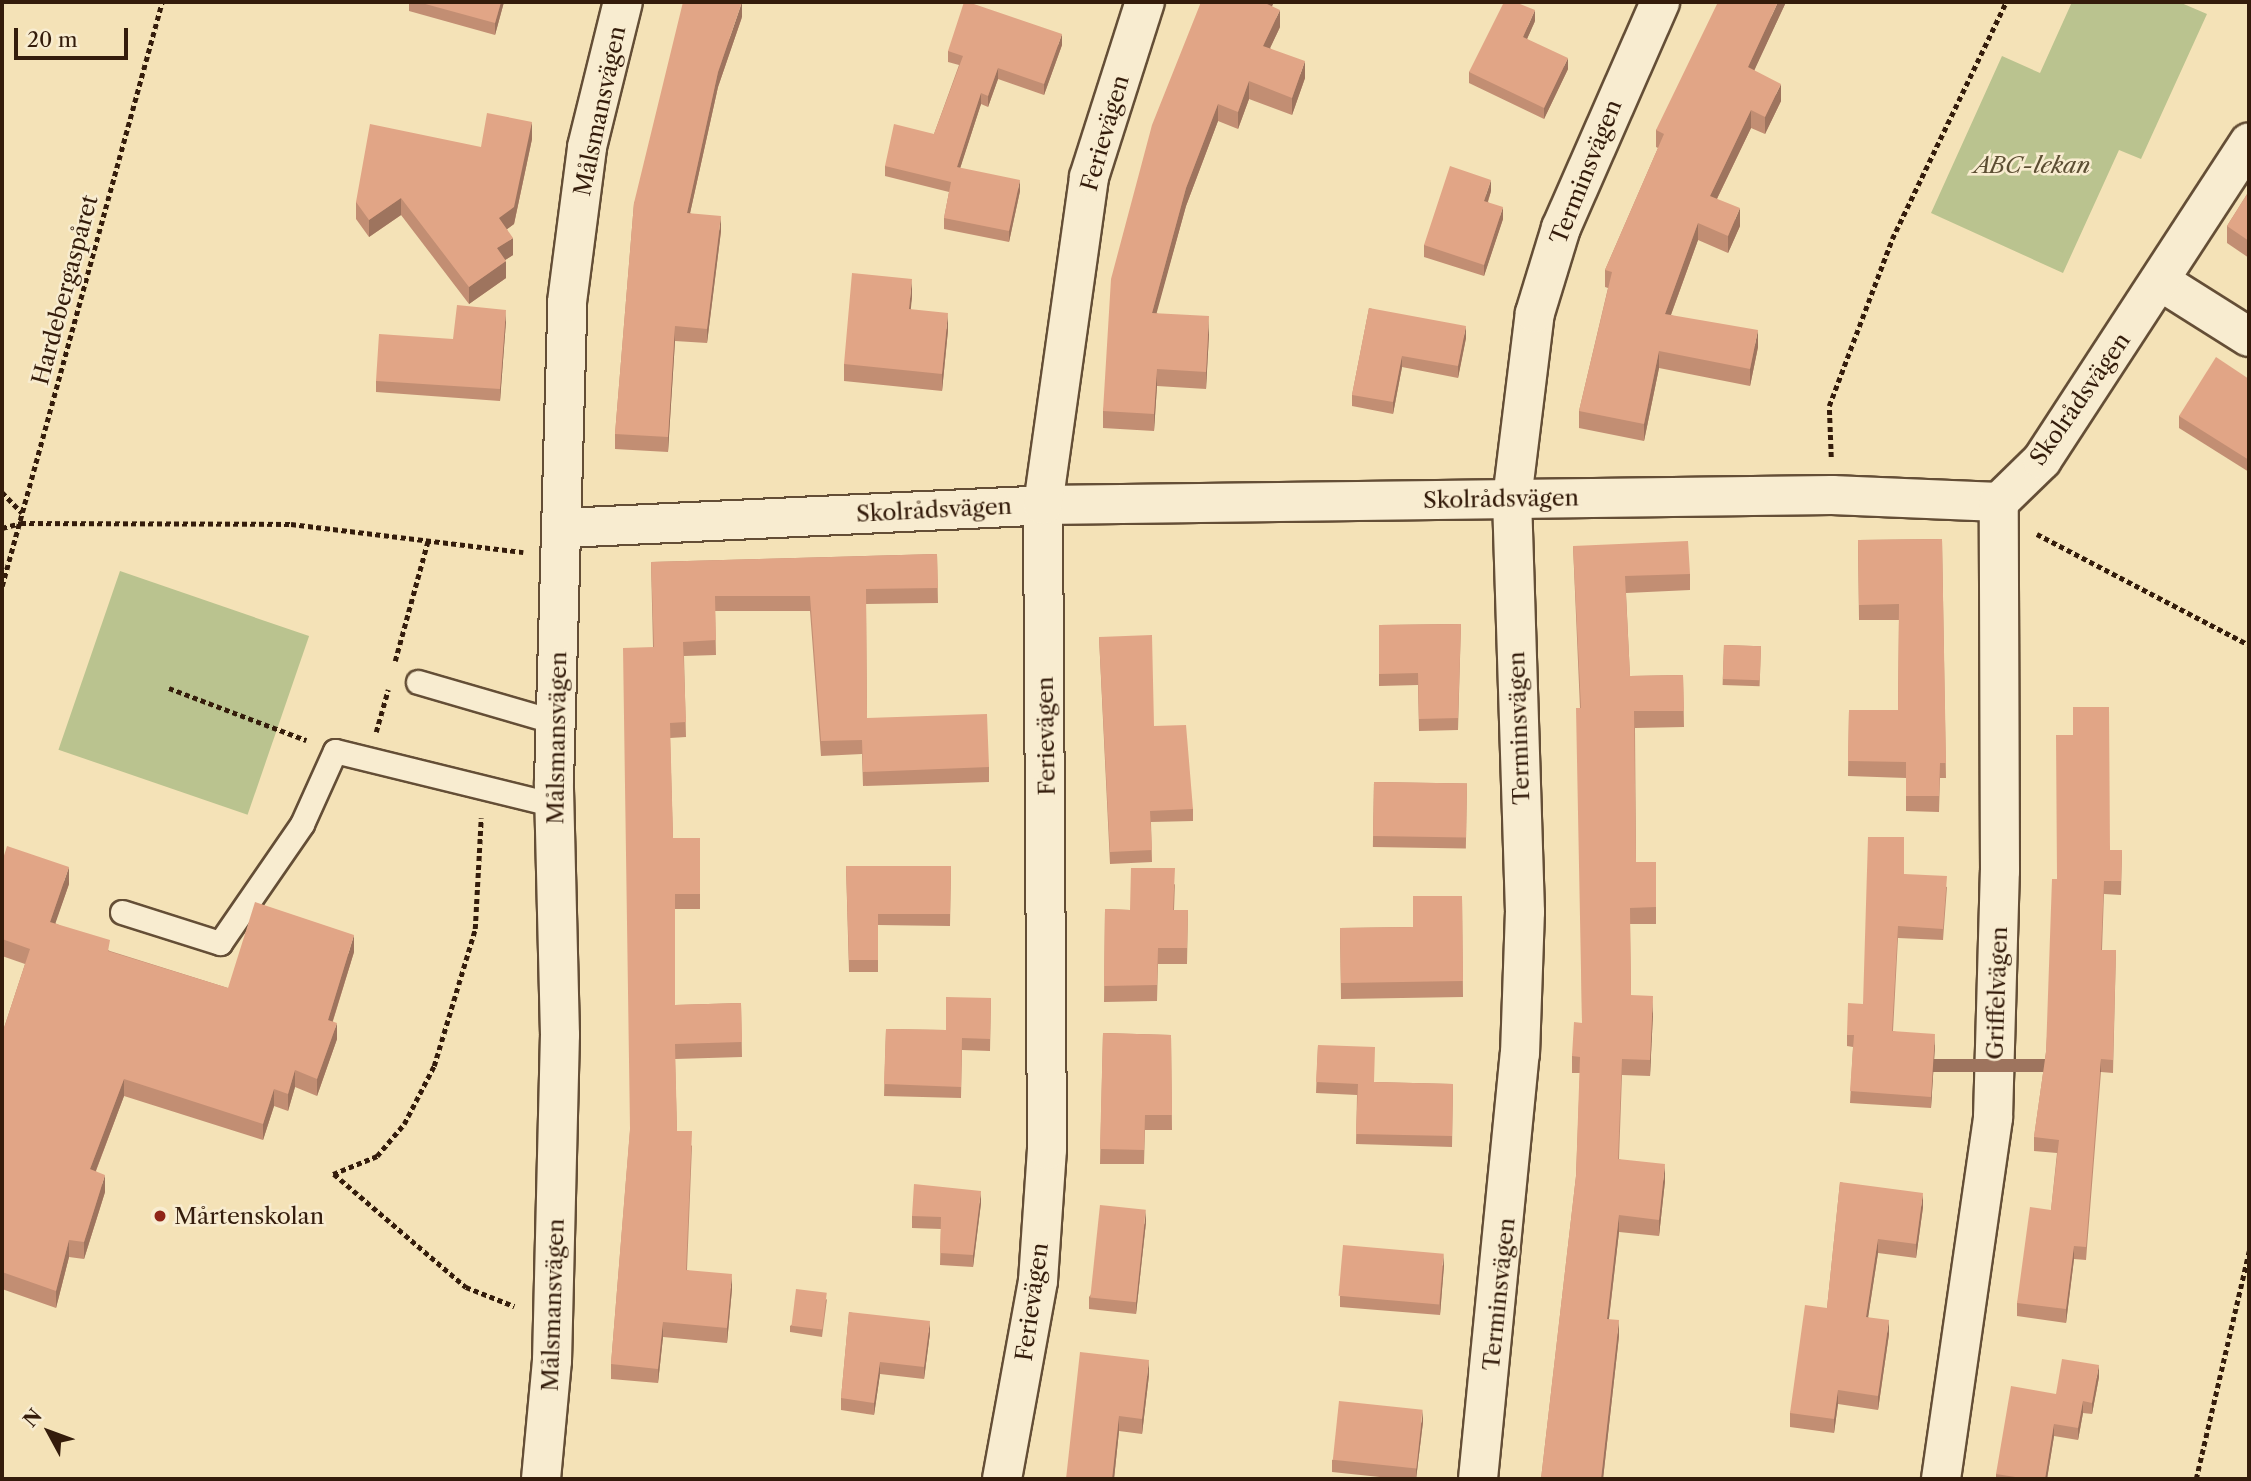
<!DOCTYPE html>
<meta charset="utf-8">
<style>
body{margin:0}
#map{position:relative;width:2251px;height:1481px;overflow:hidden;background:#f4e2b7;font-family:"Libre Caslon Text",serif}
div>[style]{position:absolute}
[style*='--x']{left:calc(var(--x)*1px);top:calc(var(--y)*1px);width:calc(var(--w)*1px);rotate:calc(var(--a)*1deg)}
.green>*{inset:0;background:#bac38f;transform-origin:0 0}
.path>*{height:4.5px;margin-top:-2.25px;transform-origin:0;background:repeating-linear-gradient(90deg,#341c0b 0 5px,transparent 0 8.5px)}
.roads{filter:drop-shadow(2px 0 #644e36) drop-shadow(-2px 0 #644e36) drop-shadow(0 2px #644e36) drop-shadow(0 -2px #644e36)}
.lane>*{height:23px;margin:-11.5px;padding:0 11.5px;transform-origin:11.5px;border-radius:11.5px;background:#f8ecd0}
.street>*{height:38px;margin:-19px;padding:0 19px;transform-origin:19px;border-radius:19px;background:#f8ecd0}
.wall>*{inset:0;background:#c28e73;transform-origin:0 0}
.shaded-wall>*{inset:0;background:#9e745e;transform-origin:0 0}
.building>*{inset:0;background:#e1a586;transform-origin:0 0}
.dots>*{width:19px;height:19px;translate:-50% -50%;box-sizing:border-box;border:4px solid #f8ecd0;border-radius:50%}
span{translate:-50% -50%;white-space:nowrap;text-align:center;line-height:1.15;-webkit-text-stroke:5px #f8ecd0;paint-order:stroke}
.street-label{font-size:23px;color:#341c0b}
.park-label{font-size:23px;color:#5c4e33;font-style:italic}
.poi-label{font-size:23px;color:#341c0b}
.left{translate:0 -50%;text-align:left}
.frame{position:absolute;inset:0;border:4px solid #341c0b;pointer-events:none}
.north{position:absolute;left:14px;top:1397px;width:70px;height:70px;-webkit-text-stroke:5px #f8ecd0;paint-order:stroke;rotate:311deg;font-size:19px;font-weight:700;line-height:28px;text-align:center;color:#341c0b}
.north::after{content:'';display:block;margin:auto;width:24px;height:32px;background:#341c0b;clip-path:polygon(50% 0,100% 100%,50% 72%,0 100%)}
.scale{position:absolute;left:14px;top:28px;width:114px;height:32px;box-sizing:border-box;border:4px solid #341c0b;border-top:0;padding-left:9px;font-size:21px;line-height:24px;white-space:nowrap;color:#341c0b;-webkit-text-stroke:5px #f8ecd0;paint-order:stroke}
</style>
<div id="map">
<div class="green">
<i style="clip-path:polygon(2072px 2px,2179px 2px,2207px 14px,2141px 159px,2119px 150px,2063px 273px,1931px 213px,2002px 56px,2040px 73px)"></i>
<i style="left:120px;top:571px;width:200px;height:189px;rotate:19deg"></i>
</div>
<div class="path">
<i style="--x:1831;--y:457;--w:51;--a:-92.2"></i>
<i style="--x:1829;--y:406;--w:178;--a:-69.3"></i>
<i style="--x:1892;--y:239;--w:263;--a:-64.3"></i>
<i style="--x:2;--y:492;--w:29;--a:46"></i>
<i style="--x:2;--y:528;--w:20;--a:-15"></i>
<i style="--x:21;--y:523;--w:270;--a:0.2"></i>
<i style="--x:291;--y:524;--w:234;--a:6.9"></i>
<i style="--x:2037;--y:534;--w:239;--a:27.6"></i>
<i style="--x:2;--y:586;--w:606;--a:-74.68"></i>
<i style="--x:395;--y:661;--w:125;--a:-74.7"></i>
<i style="--x:169;--y:688;--w:147;--a:20.8"></i>
<i style="--x:376;--y:732;--w:44;--a:-74.1"></i>
<i style="--x:333;--y:1174;--w:48;--a:-22.2"></i>
<i style="--x:377;--y:1156;--w:42;--a:-49.8"></i>
<i style="--x:404;--y:1124;--w:65;--a:-62.7"></i>
<i style="--x:434;--y:1066;--w:143;--a:-73.3"></i>
<i style="--x:475;--y:929;--w:111;--a:-86.9"></i>
<i style="--x:334;--y:1174;--w:174;--a:40.6"></i>
<i style="--x:466;--y:1287;--w:52;--a:21.6"></i>
<i style="--x:2196;--y:1479;--w:234;--a:-76.9"></i>
</div>
<div class="roads">
<div class="lane">
<i style="--x:418;--y:682;--w:144;--a:16.2"></i>
<i style="--x:122;--y:912;--w:103;--a:17.6"></i>
<i style="--x:220;--y:943;--w:145;--a:-55.4"></i>
<i style="--x:302;--y:824;--w:80;--a:-65.7"></i>
<i style="--x:335;--y:751;--w:227;--a:13.8"></i>
</div>
<div class="street">
<i style="--x:2160;--y:281;--w:105;--a:32.2"></i>
<i style="--x:564;--y:528;--w:480;--a:-2.7"></i>
<i style="--x:1043;--y:505;--w:789;--a:-0.73"></i>
<i style="--x:1832;--y:495;--w:167;--a:2.4"></i>
<i style="--x:1999;--y:502;--w:60;--a:-44.3"></i>
<i style="--x:2042;--y:460;--w:379;--a:-56.9"></i>
<i style="--x:541;--y:1479;--w:119;--a:-84.7"></i>
<i style="--x:552;--y:1361;--w:326;--a:-88.6"></i>
<i style="--x:560;--y:1035;--w:253;--a:-91.4"></i>
<i style="--x:554;--y:782;--w:480;--a:-88.4"></i>
<i style="--x:567;--y:302;--w:156;--a:-82.6"></i>
<i style="--x:587;--y:147;--w:149;--a:-76.1"></i>
<i style="--x:1002;--y:1479;--w:201;--a:-79.7"></i>
<i style="--x:1038;--y:1281;--w:131;--a:-86.1"></i>
<i style="--x:1047;--y:1150;--w:645;--a:-90.36"></i>
<i style="--x:1043;--y:505;--w:331;--a:-82"></i>
<i style="--x:1089;--y:177;--w:184;--a:-72.3"></i>
<i style="--x:1478;--y:1479;--w:427;--a:-84.4"></i>
<i style="--x:1520;--y:1054;--w:142;--a:-88"></i>
<i style="--x:1525;--y:912;--w:413;--a:-91.8"></i>
<i style="--x:1512;--y:499;--w:187;--a:-83"></i>
<i style="--x:1535;--y:313;--w:89;--a:-73"></i>
<i style="--x:1561;--y:228;--w:247;--a:-66.3"></i>
<i style="--x:1941;--y:1479;--w:365;--a:-81.8"></i>
<i style="--x:1993;--y:1118;--w:247;--a:-88.4"></i>
<i style="--x:2000;--y:871;--w:369;--a:-90.2"></i>
</div>
</div>
<div class="wall">
<i style="clip-path:polygon(409px 2px,504px 2px,495px 35px,409px 11px)"></i>
<i style="clip-path:polygon(1201px 2px,1274px 2px,1272px 6px,1280px 27px,1270px 48px,1305px 78px,1292px 115px,1249px 99px,1238px 129px,1218px 121px,1186px 206px,1156px 313px,1209px 334px,1206px 389px,1157px 386px,1154px 431px,1103px 428px,1103px 411px)"></i>
<i style="clip-path:polygon(1786px 2px,1754px 70px,1781px 101px,1765px 134px,1751px 128px,1717px 199px,1740px 226px,1728px 253px,1698px 240px,1671px 315px,1758px 347px,1750px 386px,1659px 368px,1644px 441px,1579px 428px,1579px 411px,1608px 288px,1605px 287px,1605px 270px,1658px 148px,1656px 147px,1656px 130px)"></i>
<i style="clip-path:polygon(742px 17px,718px 87px,690px 213px,721px 231px,707px 343px,675px 341px,668px 452px,615px 449px,615px 434px,634px 203px)"></i>
<i style="clip-path:polygon(1535px 21px,1527px 39px,1568px 69px,1544px 119px,1469px 83px,1469px 72px)"></i>
<i style="clip-path:polygon(1062px 45px,1044px 95px,998px 79px,988px 107px,981px 104px,960px 168px,1020px 191px,1009px 242px,944px 229px,944px 218px,949px 192px,885px 176px,885px 166px,934px 134px,959px 65px,948px 62px,948px 51px)"></i>
<i style="clip-path:polygon(532px 139px,514px 224px,507px 229px,513px 255px,505px 260px,506px 278px,469px 304px,401px 215px,369px 237px,356px 219px,356px 202px,481px 147px)"></i>
<i style="clip-path:polygon(1491px 191px,1488px 202px,1503px 219px,1484px 276px,1424px 257px,1424px 245px)"></i>
<i style="clip-path:polygon(2249px 191px,2249px 258px,2227px 243px,2227px 226px)"></i>
<i style="clip-path:polygon(912px 297px,910px 309px,948px 330px,942px 391px,844px 381px,844px 364px)"></i>
<i style="clip-path:polygon(1369px 308px,1466px 338px,1458px 378px,1402px 367px,1393px 414px,1352px 406px,1352px 395px)"></i>
<i style="clip-path:polygon(506px 321px,500px 401px,376px 392px,376px 381px,453px 339px)"></i>
<i style="clip-path:polygon(2249px 379px,2249px 472px,2179px 428px,2179px 416px)"></i>
<i style="clip-path:polygon(1942px 539px,1946px 778px,1940px 778px,1939px 812px,1906px 811px,1906px 778px,1848px 776px,1849px 710px,1898px 710px,1899px 620px,1859px 620px,1858px 540px)"></i>
<i style="clip-path:polygon(1573px 546px,1690px 574px,1690px 590px,1626px 593px,1630px 676px,1683px 675px,1684px 727px,1635px 728px,1636px 862px,1656px 862px,1656px 924px,1630px 924px,1631px 995px,1653px 1013px,1650px 1076px,1622px 1075px,1619px 1159px,1665px 1181px,1659px 1236px,1619px 1232px,1609px 1319px,1619px 1336px,1603px 1479px,1541px 1479px,1576px 1176px,1580px 1073px,1572px 1073px,1572px 1056px,1582px 1023px,1580px 708px)"></i>
<i style="clip-path:polygon(937px 554px,938px 603px,866px 604px,867px 718px,989px 767px,989px 782px,863px 786px,862px 754px,821px 756px,810px 611px,715px 611px,716px 655px,684px 656px,686px 737px,670px 738px,673px 838px,700px 838px,700px 909px,675px 909px,675px 1005px,741px 1003px,742px 1057px,675px 1059px,677px 1131px,692px 1146px,687px 1270px,732px 1289px,727px 1343px,663px 1337px,658px 1383px,611px 1379px,611px 1364px,630px 1131px,653px 647px,651px 562px)"></i>
<i style="clip-path:polygon(1461px 624px,1458px 730px,1419px 731px,1418px 685px,1379px 686px,1379px 625px)"></i>
<i style="clip-path:polygon(1099px 637px,1154px 726px,1193px 809px,1193px 821px,1151px 822px,1152px 862px,1110px 864px)"></i>
<i style="left:1724px;top:645px;width:37px;height:40px;rotate:2deg"></i>
<i style="left:1374px;top:782px;width:93px;height:65px;rotate:1deg"></i>
<i style="clip-path:polygon(2110px 850px,2122px 850px,2121px 895px,2104px 894px,2102px 950px,2116px 950px,2113px 1073px,2101px 1072px,2086px 1260px,2074px 1259px,2066px 1323px,2017px 1316px,2017px 1303px,2051px 1210px,2057px 1153px,2034px 1151px,2034px 1137px,2046px 1052px,2057px 879px)"></i>
<i style="clip-path:polygon(2px 862px,69px 884px,55px 923px,110px 951px,228px 988px,354px 952px,333px 1021px,337px 1039px,317px 1096px,295px 1087px,288px 1111px,274px 1106px,263px 1140px,124px 1096px,96px 1171px,105px 1192px,84px 1259px,69px 1257px,56px 1308px,2px 1289px,2px 1034px,25px 964px,2px 956px)"></i>
<i style="clip-path:polygon(846px 866px,951px 866px,950px 926px,878px 925px,878px 972px,849px 972px)"></i>
<i style="clip-path:polygon(1904px 874px,1947px 887px,1943px 940px,1898px 938px,1893px 1031px,1935px 1045px,1931px 1108px,1850px 1103px,1853px 1047px,1847px 1046px,1847px 1035px,1863px 1004px)"></i>
<i style="clip-path:polygon(1175px 884px,1174px 910px,1188px 910px,1187px 964px,1158px 964px,1157px 1001px,1104px 1002px,1105px 909px,1130px 910px)"></i>
<i style="clip-path:polygon(1462px 896px,1463px 997px,1341px 999px,1340px 928px,1413px 927px)"></i>
<i style="clip-path:polygon(991px 998px,990px 1051px,962px 1050px,961px 1098px,884px 1096px,886px 1029px,946px 1030px)"></i>
<i style="clip-path:polygon(1103px 1033px,1171px 1035px,1172px 1130px,1145px 1130px,1144px 1164px,1100px 1164px)"></i>
<i style="clip-path:polygon(1318px 1045px,1374px 1082px,1453px 1084px,1452px 1147px,1356px 1144px,1357px 1095px,1316px 1093px)"></i>
<i style="clip-path:polygon(1840px 1182px,1923px 1207px,1916px 1258px,1878px 1253px,1868px 1317px,1889px 1334px,1878px 1410px,1838px 1404px,1834px 1433px,1790px 1427px,1790px 1413px,1827px 1308px)"></i>
<i style="clip-path:polygon(981px 1203px,973px 1267px,940px 1265px,941px 1229px,912px 1228px,912px 1216px)"></i>
<i style="clip-path:polygon(1146px 1222px,1136px 1314px,1089px 1309px,1089px 1297px)"></i>
<i style="clip-path:polygon(1444px 1265px,1440px 1315px,1340px 1307px,1340px 1296px)"></i>
<i style="clip-path:polygon(827px 1299px,822px 1337px,790px 1332px,790px 1326px)"></i>
<i style="clip-path:polygon(849px 1312px,930px 1333px,924px 1379px,880px 1374px,874px 1415px,841px 1410px,841px 1398px)"></i>
<i style="clip-path:polygon(1149px 1375px,1142px 1434px,1119px 1431px,1114px 1479px,1066px 1479px)"></i>
<i style="clip-path:polygon(2099px 1377px,2092px 1414px,2083px 1413px,2078px 1440px,2054px 1436px,2047px 1479px,1996px 1479px,1996px 1474px,2056px 1394px)"></i>
<i style="clip-path:polygon(1423px 1422px,1416px 1479px,1399px 1479px,1332px 1472px,1332px 1460px)"></i>
</div>
<div class="shaded-wall">
<i style="clip-path:polygon(501px 2px,504px 2px,495px 35px,495px 23px)"></i>
<i style="clip-path:polygon(742px 2px,742px 17px,718px 87px,687px 227px,687px 213px,718px 72px)"></i>
<i style="clip-path:polygon(1266px 2px,1274px 2px,1265px 20px)"></i>
<i style="clip-path:polygon(1778px 2px,1786px 2px,1748px 84px,1748px 67px)"></i>
<i style="clip-path:polygon(1280px 10px,1280px 27px,1263px 63px,1263px 46px)"></i>
<i style="clip-path:polygon(1535px 10px,1535px 21px,1523px 48px,1523px 37px)"></i>
<i style="clip-path:polygon(1062px 34px,1062px 45px,1044px 95px,1044px 84px)"></i>
<i style="clip-path:polygon(1568px 58px,1568px 69px,1544px 119px,1544px 108px)"></i>
<i style="clip-path:polygon(1305px 61px,1305px 78px,1292px 115px,1292px 98px)"></i>
<i style="clip-path:polygon(998px 68px,998px 79px,988px 107px,988px 96px)"></i>
<i style="clip-path:polygon(1249px 81px,1249px 99px,1238px 129px,1238px 112px)"></i>
<i style="clip-path:polygon(1781px 84px,1781px 101px,1765px 134px,1765px 117px)"></i>
<i style="clip-path:polygon(981px 93px,981px 104px,957px 178px,957px 167px)"></i>
<i style="clip-path:polygon(1218px 104px,1218px 121px,1186px 206px,1152px 330px,1152px 313px,1186px 188px)"></i>
<i style="clip-path:polygon(1751px 110px,1751px 128px,1710px 213px,1710px 196px)"></i>
<i style="clip-path:polygon(532px 122px,532px 139px,514px 224px,499px 235px,499px 218px)"></i>
<i style="clip-path:polygon(1020px 180px,1020px 191px,1009px 242px,1009px 231px)"></i>
<i style="clip-path:polygon(1491px 180px,1491px 191px,1484px 213px,1484px 201px)"></i>
<i style="clip-path:polygon(401px 198px,401px 215px,369px 237px,369px 220px)"></i>
<i style="clip-path:polygon(1503px 207px,1503px 219px,1484px 276px,1484px 265px)"></i>
<i style="clip-path:polygon(1740px 208px,1740px 226px,1728px 253px,1728px 236px)"></i>
<i style="clip-path:polygon(721px 216px,721px 231px,707px 343px,707px 329px)"></i>
<i style="clip-path:polygon(1698px 223px,1698px 240px,1665px 331px,1665px 314px)"></i>
<i style="clip-path:polygon(513px 238px,513px 255px,497px 265px,497px 248px)"></i>
<i style="clip-path:polygon(506px 261px,506px 278px,469px 304px,469px 287px)"></i>
<i style="clip-path:polygon(912px 279px,912px 297px,909px 327px,909px 309px)"></i>
<i style="clip-path:polygon(506px 310px,506px 321px,500px 401px,500px 389px)"></i>
<i style="clip-path:polygon(948px 313px,948px 330px,942px 391px,942px 374px)"></i>
<i style="clip-path:polygon(1209px 316px,1209px 334px,1206px 389px,1206px 372px)"></i>
<i style="clip-path:polygon(675px 326px,675px 341px,668px 452px,668px 437px)"></i>
<i style="clip-path:polygon(1466px 326px,1466px 338px,1458px 378px,1458px 366px)"></i>
<i style="clip-path:polygon(1758px 330px,1758px 347px,1750px 386px,1750px 369px)"></i>
<i style="clip-path:polygon(1659px 351px,1659px 368px,1644px 441px,1644px 424px)"></i>
<i style="clip-path:polygon(1402px 356px,1402px 367px,1393px 414px,1393px 402px)"></i>
<i style="clip-path:polygon(1157px 369px,1157px 386px,1154px 431px,1154px 414px)"></i>
<i style="clip-path:polygon(69px 867px,69px 884px,50px 939px,50px 922px)"></i>
<i style="clip-path:polygon(354px 935px,354px 952px,328px 1036px,328px 1020px)"></i>
<i style="clip-path:polygon(1653px 996px,1653px 1013px,1650px 1076px,1650px 1060px)"></i>
<i style="clip-path:polygon(337px 1023px,337px 1039px,317px 1096px,317px 1079px)"></i>
<i style="clip-path:polygon(1935px 1034px,1935px 1045px,1931px 1108px,1931px 1097px)"></i>
<i style="left:2101px;top:1059px;width:13px;height:189px;rotate:90deg"></i>
<i style="clip-path:polygon(295px 1070px,295px 1087px,288px 1111px,288px 1094px)"></i>
<i style="clip-path:polygon(124px 1079px,124px 1096px,90px 1186px,90px 1169px)"></i>
<i style="clip-path:polygon(274px 1089px,274px 1106px,263px 1140px,263px 1124px)"></i>
<i style="clip-path:polygon(1665px 1164px,1665px 1181px,1659px 1236px,1659px 1220px)"></i>
<i style="clip-path:polygon(105px 1175px,105px 1192px,84px 1259px,84px 1242px)"></i>
<i style="clip-path:polygon(981px 1191px,981px 1203px,973px 1267px,973px 1255px)"></i>
<i style="clip-path:polygon(1923px 1193px,1923px 1207px,1916px 1258px,1916px 1244px)"></i>
<i style="clip-path:polygon(1146px 1210px,1146px 1222px,1136px 1314px,1136px 1303px)"></i>
<i style="clip-path:polygon(1619px 1215px,1619px 1232px,1607px 1335px,1607px 1319px)"></i>
<i style="clip-path:polygon(1878px 1239px,1878px 1253px,1866px 1331px,1866px 1317px)"></i>
<i style="clip-path:polygon(69px 1240px,69px 1257px,56px 1308px,56px 1291px)"></i>
<i style="clip-path:polygon(2074px 1246px,2074px 1259px,2066px 1323px,2066px 1309px)"></i>
<i style="clip-path:polygon(1444px 1253px,1444px 1265px,1440px 1315px,1440px 1303px)"></i>
<i style="clip-path:polygon(732px 1274px,732px 1289px,727px 1343px,727px 1328px)"></i>
<i style="clip-path:polygon(1619px 1320px,1619px 1336px,1603px 1479px,1601px 1479px)"></i>
<i style="clip-path:polygon(1889px 1320px,1889px 1334px,1878px 1410px,1878px 1396px)"></i>
<i style="clip-path:polygon(930px 1321px,930px 1333px,924px 1379px,924px 1367px)"></i>
<i style="clip-path:polygon(663px 1322px,663px 1337px,658px 1383px,658px 1369px)"></i>
<i style="clip-path:polygon(1149px 1360px,1149px 1375px,1142px 1434px,1142px 1419px)"></i>
<i style="clip-path:polygon(880px 1362px,880px 1374px,874px 1415px,874px 1403px)"></i>
<i style="clip-path:polygon(2099px 1365px,2099px 1377px,2092px 1414px,2092px 1403px)"></i>
<i style="clip-path:polygon(1838px 1390px,1838px 1404px,1834px 1433px,1834px 1419px)"></i>
<i style="clip-path:polygon(2083px 1401px,2083px 1413px,2078px 1440px,2078px 1428px)"></i>
<i style="clip-path:polygon(1423px 1410px,1423px 1422px,1416px 1479px,1416px 1469px)"></i>
<i style="clip-path:polygon(1119px 1416px,1119px 1431px,1114px 1479px,1112px 1479px)"></i>
<i style="clip-path:polygon(2054px 1424px,2054px 1436px,2047px 1479px,2045px 1479px)"></i>
</div>
<div class="building">
<i style="clip-path:polygon(418px 2px,501px 2px,495px 23px)"></i>
<i style="clip-path:polygon(683px 2px,742px 2px,718px 72px,687px 213px,721px 216px,707px 329px,675px 326px,668px 437px,615px 434px,634px 203px)"></i>
<i style="clip-path:polygon(964px 2px,968px 2px,1062px 34px,1044px 84px,998px 68px,988px 96px,981px 93px,957px 167px,1020px 180px,1009px 231px,944px 218px,951px 182px,885px 166px,894px 124px,934px 134px,963px 56px,948px 51px)"></i>
<i style="clip-path:polygon(1201px 2px,1266px 2px,1265px 3px,1280px 10px,1263px 46px,1305px 61px,1292px 98px,1249px 81px,1238px 112px,1218px 104px,1186px 188px,1152px 313px,1209px 316px,1206px 372px,1157px 369px,1154px 414px,1103px 411px,1111px 279px,1152px 125px)"></i>
<i style="clip-path:polygon(1504px 2px,1515px 2px,1535px 10px,1523px 37px,1568px 58px,1544px 108px,1469px 72px)"></i>
<i style="clip-path:polygon(1718px 2px,1778px 2px,1748px 67px,1781px 84px,1765px 117px,1751px 110px,1710px 196px,1740px 208px,1728px 236px,1698px 223px,1665px 314px,1758px 330px,1750px 369px,1659px 351px,1644px 424px,1579px 411px,1612px 272px,1605px 270px,1664px 134px,1656px 130px)"></i>
<i style="clip-path:polygon(487px 113px,532px 122px,514px 207px,499px 218px,513px 238px,497px 248px,506px 261px,469px 287px,401px 198px,369px 220px,356px 202px,370px 124px,481px 147px)"></i>
<i style="clip-path:polygon(1450px 166px,1491px 180px,1484px 201px,1503px 207px,1484px 265px,1424px 245px)"></i>
<i style="clip-path:polygon(2249px 191px,2249px 241px,2227px 226px)"></i>
<i style="clip-path:polygon(852px 273px,912px 279px,909px 309px,948px 313px,942px 374px,844px 364px)"></i>
<i style="clip-path:polygon(457px 305px,506px 310px,500px 389px,376px 381px,379px 334px,453px 339px)"></i>
<i style="clip-path:polygon(1369px 308px,1466px 326px,1458px 366px,1402px 356px,1393px 402px,1352px 395px)"></i>
<i style="clip-path:polygon(2216px 357px,2249px 379px,2249px 460px,2179px 416px)"></i>
<i style="clip-path:polygon(1942px 539px,1946px 763px,1940px 763px,1939px 796px,1906px 796px,1906px 762px,1848px 761px,1849px 710px,1898px 710px,1899px 604px,1859px 605px,1858px 540px)"></i>
<i style="clip-path:polygon(1688px 541px,1690px 574px,1625px 576px,1630px 676px,1683px 675px,1684px 711px,1634px 711px,1636px 862px,1656px 862px,1656px 907px,1630px 908px,1631px 995px,1653px 996px,1650px 1060px,1622px 1059px,1618px 1159px,1665px 1164px,1659px 1220px,1619px 1215px,1607px 1319px,1619px 1320px,1601px 1479px,1541px 1479px,1576px 1176px,1580px 1057px,1572px 1056px,1574px 1022px,1582px 1023px,1576px 708px,1581px 708px,1573px 546px)"></i>
<i style="clip-path:polygon(937px 554px,938px 588px,866px 589px,867px 718px,987px 714px,989px 767px,863px 772px,862px 740px,821px 741px,810px 596px,715px 596px,716px 640px,683px 642px,686px 722px,670px 723px,673px 838px,700px 838px,700px 894px,675px 894px,675px 1005px,741px 1003px,742px 1042px,675px 1044px,677px 1131px,692px 1131px,686px 1270px,732px 1274px,727px 1328px,663px 1322px,658px 1369px,611px 1364px,630px 1129px,623px 648px,654px 647px,651px 562px)"></i>
<i style="clip-path:polygon(1461px 624px,1458px 718px,1419px 719px,1418px 673px,1379px 674px,1379px 625px)"></i>
<i style="clip-path:polygon(1152px 635px,1154px 726px,1186px 725px,1193px 809px,1150px 811px,1152px 850px,1110px 852px,1099px 637px)"></i>
<i style="left:1724px;top:645px;width:37px;height:34px;rotate:2deg"></i>
<i style="clip-path:polygon(2073px 707px,2109px 707px,2110px 850px,2122px 850px,2121px 881px,2104px 881px,2101px 950px,2116px 950px,2113px 1060px,2101px 1059px,2086px 1247px,2074px 1246px,2066px 1309px,2017px 1303px,2030px 1207px,2051px 1210px,2059px 1140px,2034px 1137px,2046px 1052px,2052px 879px,2057px 879px,2056px 735px,2073px 735px)"></i>
<i style="left:1374px;top:782px;width:93px;height:54px;rotate:1deg"></i>
<i style="clip-path:polygon(1868px 837px,1904px 837px,1904px 874px,1947px 876px,1943px 929px,1898px 926px,1892px 1031px,1935px 1034px,1931px 1097px,1850px 1091px,1854px 1035px,1847px 1035px,1848px 1003px,1863px 1004px)"></i>
<i style="clip-path:polygon(7px 846px,69px 867px,50px 922px,110px 940px,108px 951px,228px 988px,255px 902px,354px 935px,328px 1020px,337px 1023px,317px 1079px,295px 1070px,288px 1094px,274px 1089px,263px 1124px,124px 1079px,90px 1169px,105px 1175px,84px 1242px,69px 1240px,56px 1291px,2px 1272px,2px 1034px,30px 949px,2px 939px,2px 862px)"></i>
<i style="clip-path:polygon(846px 866px,951px 866px,950px 914px,878px 914px,878px 960px,849px 960px)"></i>
<i style="clip-path:polygon(1131px 868px,1175px 868px,1173px 910px,1188px 910px,1187px 948px,1158px 948px,1157px 985px,1104px 986px,1105px 909px,1130px 910px)"></i>
<i style="clip-path:polygon(1413px 896px,1462px 896px,1463px 981px,1341px 983px,1340px 928px,1413px 927px)"></i>
<i style="clip-path:polygon(946px 997px,991px 998px,990px 1039px,962px 1038px,961px 1087px,884px 1084px,886px 1029px,946px 1030px)"></i>
<i style="clip-path:polygon(1103px 1033px,1171px 1035px,1172px 1115px,1145px 1115px,1144px 1150px,1100px 1149px)"></i>
<i style="clip-path:polygon(1318px 1045px,1375px 1047px,1374px 1082px,1453px 1084px,1452px 1136px,1356px 1134px,1358px 1084px,1316px 1082px)"></i>
<i style="clip-path:polygon(1840px 1182px,1923px 1193px,1916px 1244px,1878px 1239px,1866px 1317px,1889px 1320px,1878px 1396px,1838px 1390px,1834px 1419px,1790px 1413px,1805px 1305px,1827px 1308px)"></i>
<i style="clip-path:polygon(914px 1184px,981px 1191px,973px 1255px,940px 1253px,941px 1217px,912px 1216px)"></i>
<i style="left:1100px;top:1205px;width:46px;height:93px;rotate:6deg"></i>
<i style="left:1343px;top:1245px;width:101px;height:51px;rotate:5deg"></i>
<i style="left:796px;top:1289px;width:31px;height:37px;rotate:7deg"></i>
<i style="clip-path:polygon(849px 1312px,930px 1321px,924px 1367px,880px 1362px,874px 1403px,841px 1398px)"></i>
<i style="clip-path:polygon(1080px 1352px,1149px 1360px,1142px 1419px,1119px 1416px,1112px 1479px,1066px 1479px)"></i>
<i style="clip-path:polygon(2062px 1359px,2099px 1365px,2092px 1403px,2083px 1401px,2078px 1428px,2054px 1424px,2045px 1479px,2028px 1479px,1996px 1474px,2011px 1386px,2056px 1394px)"></i>
<i style="left:1339px;top:1401px;width:84px;height:59px;rotate:6deg"></i>
</div>
<div class="dots">
<i style="left:160px;top:1216px;background:#8f2418"></i>
</div>
<div class="street-label">
<span style="left:600px;top:111px;rotate:-78deg">Målsmansvägen</span>
<span style="left:1105px;top:133px;rotate:-74deg">Ferievägen</span>
<span style="left:1586px;top:172px;rotate:-68deg">Terminsvägen</span>
<span style="left:65px;top:290px;rotate:-75deg">Hardebergaspåret</span>
<span style="left:2080px;top:399px;rotate:-55deg">Skolrådsvägen</span>
<span style="left:1501px;top:499px;rotate:-1deg">Skolrådsvägen</span>
<span style="left:934px;top:510px;rotate:-3deg">Skolrådsvägen</span>
<span style="left:1519px;top:728px;rotate:-92deg">Terminsvägen</span>
<span style="left:1046px;top:736px;rotate:-91deg">Ferievägen</span>
<span style="left:557px;top:738px;rotate:-89deg">Målsmansvägen</span>
<span style="left:1997px;top:993px;rotate:-88deg">Griffelvägen</span>
<span style="left:1499px;top:1294px;rotate:-84deg">Terminsvägen</span>
<span style="left:1032px;top:1302px;rotate:-82deg">Ferievägen</span>
<span style="left:553px;top:1305px;rotate:-88deg">Målsmansvägen</span>
</div>
<div class="park-label">
<span style="left:2032px;top:165px">ABC-lekan</span>
</div>
<div class="poi-label">
<span class="left" style="left:174px;top:1216px">Mårtenskolan</span>
</div>
<div class="frame"></div>
<div class="north">N</div>
<div class="scale">20 m</div>
</div>
